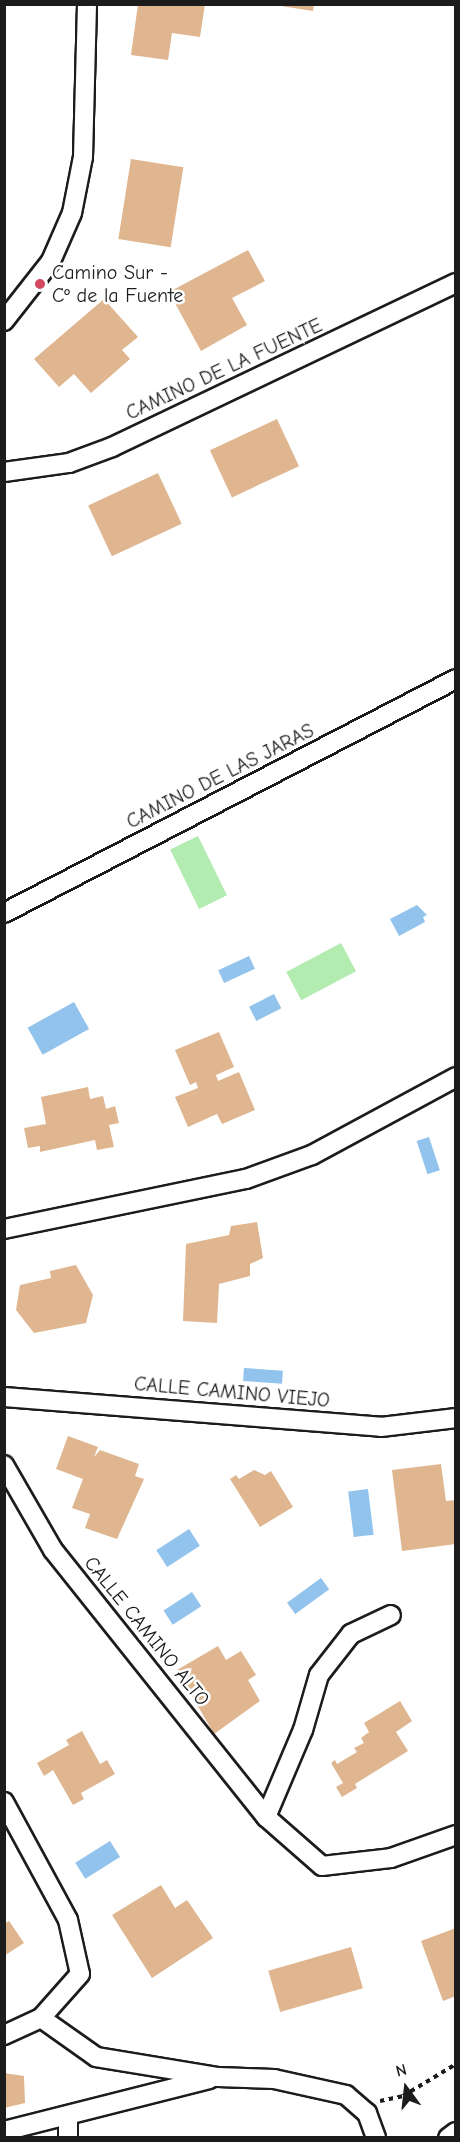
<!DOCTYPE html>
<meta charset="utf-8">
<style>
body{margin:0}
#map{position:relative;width:460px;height:2142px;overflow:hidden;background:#fff;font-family:"Comic Neue",sans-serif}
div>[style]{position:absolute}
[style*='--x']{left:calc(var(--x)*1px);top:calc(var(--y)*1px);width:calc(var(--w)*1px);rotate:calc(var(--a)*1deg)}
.green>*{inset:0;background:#b2ecb1;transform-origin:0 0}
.water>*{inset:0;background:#91c3ed;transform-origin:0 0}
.building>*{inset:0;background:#dfb68f;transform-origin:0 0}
.path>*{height:4px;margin-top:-2px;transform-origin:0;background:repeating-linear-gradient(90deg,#1c1c1c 0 4.5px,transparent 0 9px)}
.roads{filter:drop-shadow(2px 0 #1c1c1c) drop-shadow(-2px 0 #1c1c1c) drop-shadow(0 2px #1c1c1c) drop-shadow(0 -2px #1c1c1c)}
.minor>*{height:18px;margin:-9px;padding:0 9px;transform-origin:9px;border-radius:9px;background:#fff}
.dots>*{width:16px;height:16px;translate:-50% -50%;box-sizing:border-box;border:3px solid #fff;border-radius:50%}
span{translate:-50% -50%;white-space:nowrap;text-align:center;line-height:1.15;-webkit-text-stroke:5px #fff;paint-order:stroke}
.poi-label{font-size:20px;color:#1c1c1c}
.left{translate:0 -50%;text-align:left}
.street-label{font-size:20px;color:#1c1c1c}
.frame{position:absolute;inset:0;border:6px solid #1c1c1c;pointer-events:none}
.north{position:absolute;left:376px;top:2058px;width:60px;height:60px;-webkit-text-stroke:4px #fff;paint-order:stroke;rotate:345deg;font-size:16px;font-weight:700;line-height:24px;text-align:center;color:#1c1c1c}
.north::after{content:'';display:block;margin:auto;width:21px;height:27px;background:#1c1c1c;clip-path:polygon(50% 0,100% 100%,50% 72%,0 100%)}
</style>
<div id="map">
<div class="green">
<i style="left:198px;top:836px;width:66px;height:31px;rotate:64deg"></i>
<i style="left:341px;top:943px;width:32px;height:62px;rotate:62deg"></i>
</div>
<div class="water">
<i style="clip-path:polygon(417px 905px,427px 915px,423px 917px,425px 922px,399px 936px,390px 919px)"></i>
<i style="left:249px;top:956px;width:14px;height:34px;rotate:65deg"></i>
<i style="left:274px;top:994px;width:16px;height:28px;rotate:63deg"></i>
<i style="left:74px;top:1002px;width:31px;height:53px;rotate:61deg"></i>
<i style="left:429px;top:1137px;width:35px;height:13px;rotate:72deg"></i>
<i style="left:244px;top:1368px;width:39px;height:13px;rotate:4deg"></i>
<i style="left:368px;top:1489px;width:46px;height:20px;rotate:83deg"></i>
<i style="left:189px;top:1529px;width:20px;height:39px;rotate:57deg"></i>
<i style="left:321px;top:1578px;width:14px;height:42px;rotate:54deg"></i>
<i style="left:192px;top:1592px;width:17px;height:34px;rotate:57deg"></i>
<i style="left:110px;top:1841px;width:19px;height:41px;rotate:58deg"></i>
</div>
<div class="building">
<i style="clip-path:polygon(138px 4px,205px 4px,200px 37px,172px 33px,168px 60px,131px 55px)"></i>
<i style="clip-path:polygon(268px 4px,314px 4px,313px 11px)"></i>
<i style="left:131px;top:159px;width:53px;height:81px;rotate:9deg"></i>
<i style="clip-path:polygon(248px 250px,265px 281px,232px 298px,247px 325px,201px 351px,169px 292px)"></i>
<i style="clip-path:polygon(104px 299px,138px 337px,122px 350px,130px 359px,91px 393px,74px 374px,59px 387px,34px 359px)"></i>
<i style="left:277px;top:419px;width:52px;height:74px;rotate:65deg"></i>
<i style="left:158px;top:473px;width:56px;height:77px;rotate:65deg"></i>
<i style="clip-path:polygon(219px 1032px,234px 1067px,216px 1075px,218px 1081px,239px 1072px,255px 1110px,222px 1124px,217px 1114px,188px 1127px,175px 1097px,198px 1088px,196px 1082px,190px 1085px,175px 1050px)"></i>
<i style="clip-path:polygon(88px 1087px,90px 1099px,103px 1096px,106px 1109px,115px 1106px,119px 1123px,109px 1125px,114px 1147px,97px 1150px,95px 1140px,40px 1152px,40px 1146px,28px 1148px,24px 1128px,46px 1124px,41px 1097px)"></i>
<i style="clip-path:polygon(257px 1222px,263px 1258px,250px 1264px,250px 1276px,219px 1284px,217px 1323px,183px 1321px,186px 1244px,229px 1235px,231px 1226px)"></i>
<i style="clip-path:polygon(76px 1265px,93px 1295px,86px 1323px,34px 1333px,16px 1310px,20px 1285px,51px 1278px,50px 1271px)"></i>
<i style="clip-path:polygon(68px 1436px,98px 1447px,94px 1457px,100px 1450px,139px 1464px,135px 1476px,144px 1479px,117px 1539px,85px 1528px,90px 1514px,72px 1508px,83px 1479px,56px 1469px)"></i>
<i style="clip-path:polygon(441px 1464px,446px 1501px,456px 1500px,456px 1544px,402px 1551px,392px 1470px)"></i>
<i style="clip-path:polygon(254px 1470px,265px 1475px,271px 1471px,293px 1507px,260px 1527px,230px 1479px,236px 1475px,239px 1479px)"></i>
<i style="clip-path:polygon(218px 1646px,226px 1660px,241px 1651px,256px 1675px,248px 1680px,260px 1701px,214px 1734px,177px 1670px)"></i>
<i style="clip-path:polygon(400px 1701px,412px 1721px,396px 1732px,408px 1751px,355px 1784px,357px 1788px,342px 1797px,336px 1787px,343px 1783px,331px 1763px,335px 1760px,337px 1764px,357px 1752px,354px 1748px,364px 1743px,361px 1738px,369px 1732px,364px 1723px)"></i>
<i style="clip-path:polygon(82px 1731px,100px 1764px,107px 1760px,115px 1774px,81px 1793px,84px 1799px,73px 1805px,53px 1770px,44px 1776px,37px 1763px,69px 1745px,66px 1740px)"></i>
<i style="clip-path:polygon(161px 1885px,175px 1908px,187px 1900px,213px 1938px,152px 1978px,112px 1915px)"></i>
<i style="clip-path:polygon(9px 1921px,24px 1943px,4px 1956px,4px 1924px)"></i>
<i style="clip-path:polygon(456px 1928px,456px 1996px,443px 2001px,421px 1941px)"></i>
<i style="left:351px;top:1947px;width:43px;height:86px;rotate:74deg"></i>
<i style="clip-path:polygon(4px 2073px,24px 2076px,25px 2103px,4px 2108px)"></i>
</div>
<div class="path">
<i style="--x:380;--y:2101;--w:24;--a:-12"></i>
<i style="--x:403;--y:2096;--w:62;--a:-31.1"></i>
</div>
<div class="roads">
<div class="minor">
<i style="--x:4;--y:321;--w:76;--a:-51.9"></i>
<i style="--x:51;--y:261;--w:52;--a:-66.4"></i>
<i style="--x:72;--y:213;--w:57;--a:-78.9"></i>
<i style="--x:83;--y:157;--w:153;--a:-88.5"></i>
<i style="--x:4;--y:472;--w:66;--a:-7.9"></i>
<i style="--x:69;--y:463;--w:46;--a:-20.4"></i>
<i style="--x:112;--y:447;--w:381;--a:-25.5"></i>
<i style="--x:4;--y:913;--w:509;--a:-27.37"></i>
<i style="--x:4;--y:1229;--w:247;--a:-11.7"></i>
<i style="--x:246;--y:1179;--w:70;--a:-20"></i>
<i style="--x:312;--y:1155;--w:164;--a:-28.4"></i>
<i style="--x:4;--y:1397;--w:378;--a:4.5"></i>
<i style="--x:381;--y:1427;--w:76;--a:-6.8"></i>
<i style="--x:4;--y:1465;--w:98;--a:60"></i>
<i style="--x:53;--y:1550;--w:342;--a:51.4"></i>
<i style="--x:266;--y:1817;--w:74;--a:41.2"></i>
<i style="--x:322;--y:1866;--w:69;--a:-6.6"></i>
<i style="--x:391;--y:1858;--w:69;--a:-19.5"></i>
<i style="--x:4;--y:1802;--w:134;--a:61.5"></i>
<i style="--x:68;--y:1920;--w:55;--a:77.5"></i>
<i style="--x:80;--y:1974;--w:59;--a:131.6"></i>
<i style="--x:41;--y:2018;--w:41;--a:155.3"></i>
<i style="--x:266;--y:1817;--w:95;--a:-67"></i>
<i style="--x:303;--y:1730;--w:57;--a:-73.8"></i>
<i style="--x:319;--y:1675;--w:52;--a:-52"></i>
<i style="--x:351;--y:1634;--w:44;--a:-25.4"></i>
<i style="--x:41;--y:2018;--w:67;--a:35.3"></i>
<i style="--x:96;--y:2057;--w:124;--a:9.3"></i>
<i style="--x:218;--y:2077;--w:56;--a:2"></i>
<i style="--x:274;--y:2079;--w:74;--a:12.5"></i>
<i style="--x:346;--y:2095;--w:28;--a:41"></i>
<i style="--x:367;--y:2113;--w:27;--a:70"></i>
<i style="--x:4;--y:2131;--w:212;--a:-14.2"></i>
<i style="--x:68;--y:2138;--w:23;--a:-90"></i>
<i style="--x:448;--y:2138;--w:10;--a:-37"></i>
</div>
</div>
<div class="dots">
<i style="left:40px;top:284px;background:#d1495b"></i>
</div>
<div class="poi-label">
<span class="left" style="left:52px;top:284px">Camino Sur -<br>Cº de la Fuente</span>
</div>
<div class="street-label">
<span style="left:224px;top:369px;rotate:-25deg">CAMINO DE LA FUENTE</span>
<span style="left:220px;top:776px;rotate:-27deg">CAMINO DE LAS JARAS</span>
<span style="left:232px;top:1392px;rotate:5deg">CALLE CAMINO VIEJO</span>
<span style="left:147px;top:1631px;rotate:51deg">CALLE CAMINO ALTO</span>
</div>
<div class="frame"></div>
<div class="north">N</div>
</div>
